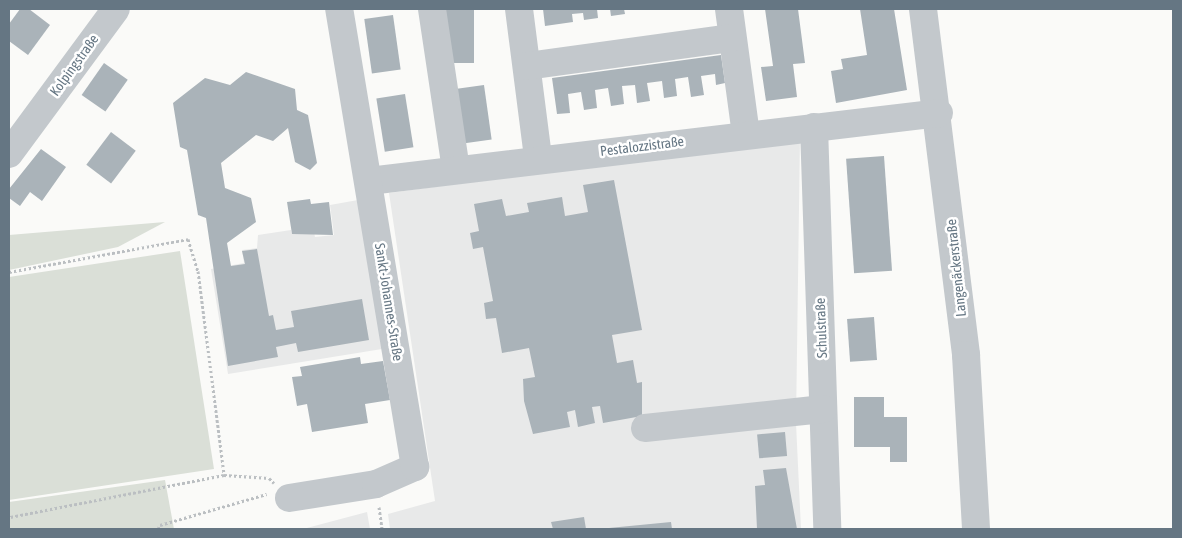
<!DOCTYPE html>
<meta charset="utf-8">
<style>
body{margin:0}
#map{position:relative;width:1182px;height:538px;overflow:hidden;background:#fafaf8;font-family:"Asap Condensed",sans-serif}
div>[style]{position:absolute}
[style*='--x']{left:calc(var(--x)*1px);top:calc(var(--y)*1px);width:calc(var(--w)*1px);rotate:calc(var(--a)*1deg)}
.built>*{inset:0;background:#e8e9e9}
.green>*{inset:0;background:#dadfd7}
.building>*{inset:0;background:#aab3b9;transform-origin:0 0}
.path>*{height:3px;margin-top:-1.5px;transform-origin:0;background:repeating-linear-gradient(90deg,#bbbfc2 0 2.5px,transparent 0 5px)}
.minor>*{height:28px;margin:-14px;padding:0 14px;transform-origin:14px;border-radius:14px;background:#c3c8cc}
span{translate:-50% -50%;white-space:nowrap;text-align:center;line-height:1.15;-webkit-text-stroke:5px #fff;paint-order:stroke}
.street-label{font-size:14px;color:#657683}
.frame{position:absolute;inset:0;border:10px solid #657683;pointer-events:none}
</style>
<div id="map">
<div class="built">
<i style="clip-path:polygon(800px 137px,796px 423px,801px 529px,390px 529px,388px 514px,435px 501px,389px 193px)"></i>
<i style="clip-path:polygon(358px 200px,382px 349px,228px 374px,211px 269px,244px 263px,242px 250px,257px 248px,258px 235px,291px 230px,292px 234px,314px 232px,315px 237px,334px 235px,330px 205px)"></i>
<i style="clip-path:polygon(367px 512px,370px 529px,303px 529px)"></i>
</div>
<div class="green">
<i style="clip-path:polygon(165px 222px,118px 247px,9px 270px,9px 235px)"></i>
<i style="clip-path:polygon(180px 251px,214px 469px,9px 500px,9px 277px)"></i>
<i style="clip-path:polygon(165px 480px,174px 529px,9px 529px,9px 502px)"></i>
</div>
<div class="building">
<i style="clip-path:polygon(20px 9px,29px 9px,50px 25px,28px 55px,9px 41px,9px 24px)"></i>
<i style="left:444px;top:9px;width:30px;height:54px"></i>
<i style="clip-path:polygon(543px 9px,597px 9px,598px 18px,584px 20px,583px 13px,572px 14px,573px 22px,545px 26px)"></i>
<i style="clip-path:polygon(610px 9px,624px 9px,625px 14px,611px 16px)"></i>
<i style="clip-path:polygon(765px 9px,798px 9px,805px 63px,793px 64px,797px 97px,766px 101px,761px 67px,773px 66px)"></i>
<i style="clip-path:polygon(860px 9px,894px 9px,907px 90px,836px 103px,831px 71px,843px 69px,841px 59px,867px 55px)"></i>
<i style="left:393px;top:15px;width:55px;height:29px;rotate:82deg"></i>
<i style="clip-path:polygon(721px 55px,725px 83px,716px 85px,715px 74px,701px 76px,704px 95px,691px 97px,688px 77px,675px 79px,677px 96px,664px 98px,662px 81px,647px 83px,650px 101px,637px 103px,635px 85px,622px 86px,624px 104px,611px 106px,608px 88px,595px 90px,597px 108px,584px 110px,581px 92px,568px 94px,570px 113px,557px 114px,552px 78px)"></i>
<i style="left:104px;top:63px;width:29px;height:39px;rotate:35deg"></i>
<i style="clip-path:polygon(246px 72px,295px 89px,297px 110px,308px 115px,317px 163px,310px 170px,295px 162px,288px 128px,273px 141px,256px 135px,221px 163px,225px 188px,251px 198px,256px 222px,227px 243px,231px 266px,245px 264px,242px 251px,257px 249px,269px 316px,273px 315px,276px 330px,294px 327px,291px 311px,362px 299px,369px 340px,298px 352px,296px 343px,276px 347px,278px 357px,228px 366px,206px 218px,198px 215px,187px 150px,180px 147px,173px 103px,205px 78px,230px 85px)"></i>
<i style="left:484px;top:85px;width:55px;height:29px;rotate:82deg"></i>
<i style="left:405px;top:94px;width:54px;height:29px;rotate:81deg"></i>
<i style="left:111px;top:132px;width:31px;height:41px;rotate:37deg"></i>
<i style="clip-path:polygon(41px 149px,66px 167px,42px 201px,30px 192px,20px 206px,9px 198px,9px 189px)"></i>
<i style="left:884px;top:156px;width:115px;height:38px;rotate:86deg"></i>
<i style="clip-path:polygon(614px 180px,642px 330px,612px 335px,617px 363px,633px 360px,637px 383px,642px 382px,642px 416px,603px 423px,600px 406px,592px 407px,595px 423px,578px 427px,575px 410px,567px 412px,570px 427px,533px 434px,524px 401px,523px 379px,535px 377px,529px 348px,502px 353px,496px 318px,486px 319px,484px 303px,493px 301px,483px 247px,473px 249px,470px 233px,479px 231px,474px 204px,502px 199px,506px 216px,529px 212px,527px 203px,562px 197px,565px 216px,588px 212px,583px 185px)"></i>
<i style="clip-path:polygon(310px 199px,311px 204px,329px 202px,333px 235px,292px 234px,287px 202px)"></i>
<i style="left:874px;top:317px;width:43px;height:27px;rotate:86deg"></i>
<i style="clip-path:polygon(360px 357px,361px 364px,383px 361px,390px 400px,365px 404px,368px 423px,312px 432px,307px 404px,297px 406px,292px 377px,302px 376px,300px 367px)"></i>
<i style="clip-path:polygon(854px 397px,884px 397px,884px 417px,907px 417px,907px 462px,890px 462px,890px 447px,854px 447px)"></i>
<i style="left:785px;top:432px;width:24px;height:28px;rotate:85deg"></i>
<i style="clip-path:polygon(786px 468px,797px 529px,757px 529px,755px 486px,765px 485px,763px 470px)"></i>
<i style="clip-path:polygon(584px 517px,586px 529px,553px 529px,551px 522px)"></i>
<i style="clip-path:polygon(671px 522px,672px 529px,609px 529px,609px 528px)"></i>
</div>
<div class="path">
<i style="--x:9;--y:272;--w:182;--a:-10.4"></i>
<i style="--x:188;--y:239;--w:34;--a:73"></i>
<i style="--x:198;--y:271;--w:206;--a:82.7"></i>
<i style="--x:224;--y:475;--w:219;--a:168.9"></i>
<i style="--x:224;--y:475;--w:45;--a:3.8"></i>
<i style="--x:269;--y:478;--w:7;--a:45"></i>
<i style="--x:379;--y:507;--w:22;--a:82"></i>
<i style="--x:158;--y:529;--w:4;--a:-63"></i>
<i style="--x:160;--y:525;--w:111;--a:-16.2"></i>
</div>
<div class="minor">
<i style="--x:432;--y:9;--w:162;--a:81.5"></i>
<i style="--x:519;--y:9;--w:150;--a:82.7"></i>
<i style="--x:729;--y:9;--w:126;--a:82.3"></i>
<i style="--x:923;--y:9;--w:349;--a:82.9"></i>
<i style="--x:966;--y:355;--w:174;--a:86.7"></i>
<i style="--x:527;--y:66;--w:207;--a:-7.8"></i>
<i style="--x:814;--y:127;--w:402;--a:88.1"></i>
<i style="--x:9;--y:154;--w:180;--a:-53.6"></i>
<i style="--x:369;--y:181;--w:574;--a:-6.8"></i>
<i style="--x:645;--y:428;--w:179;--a:-6.1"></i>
<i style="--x:289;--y:498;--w:88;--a:-9.1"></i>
<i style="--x:376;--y:484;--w:43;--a:-23.6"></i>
<i style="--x:415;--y:467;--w:464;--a:-99.4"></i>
</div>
<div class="street-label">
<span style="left:74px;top:65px;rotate:-54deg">Kolpingstraße</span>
<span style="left:642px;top:146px;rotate:-7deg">Pestalozzistraße</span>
<span style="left:956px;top:268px;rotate:-96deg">Langenäckerstraße</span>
<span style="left:389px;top:302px;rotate:81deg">Sankt-Johannes-Straße</span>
<span style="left:821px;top:328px;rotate:-92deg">Schulstraße</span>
</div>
<div class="frame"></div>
</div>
